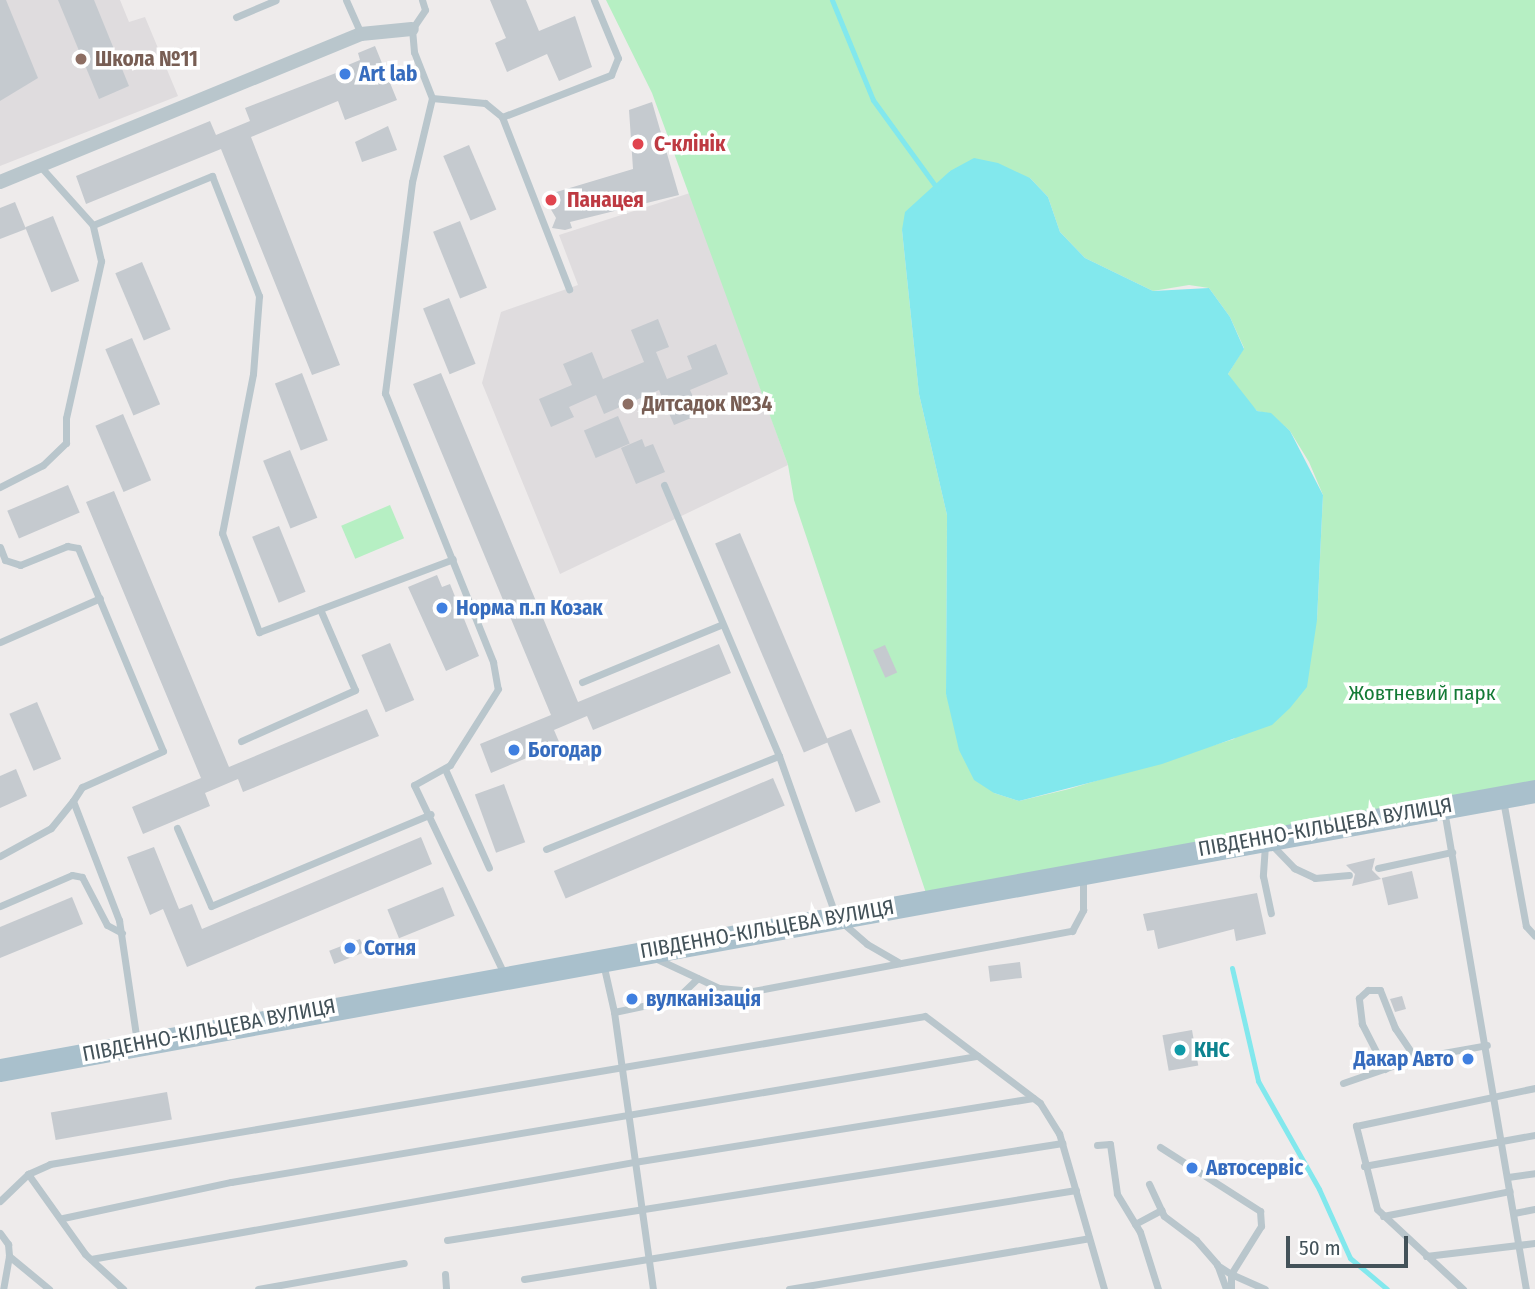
<!DOCTYPE html>
<meta charset="utf-8">
<style>
body{margin:0}
#map{position:relative;width:1535px;height:1289px;overflow:hidden;background:#eeebeb;font-family:"Fira Sans Condensed",sans-serif}
div>[style]{position:absolute}
[style*='--x']{left:calc(var(--x)*1px);top:calc(var(--y)*1px);width:calc(var(--w)*1px);rotate:calc(var(--a)*1deg)}
.education>*{inset:0;background:#dfdcde}
.green>*{inset:0;background:#b6efc3;transform-origin:0 0}
.water>*{inset:0;background:#82e8ed}
.stream>*{height:5px;margin:-2.5px;padding:0 2.5px;transform-origin:2.5px;border-radius:2.5px;background:#82e8ed}
.building>*{inset:0;background:#c5cacf;transform-origin:0 0}
.service>*{height:7px;margin:-3.5px;padding:0 3.5px;transform-origin:3.5px;border-radius:3.5px;background:#b9c6cc}
.minor>*{height:14px;margin:-7px;padding:0 7px;transform-origin:7px;border-radius:7px;background:#b9c6cc}
.primary>*{height:23px;margin:-11.5px;padding:0 11.5px;transform-origin:11.5px;border-radius:11.5px;background:#a9c0cc}
.dots>*{width:19px;height:19px;translate:-50% -50%;box-sizing:border-box;border:4px solid #fff;border-radius:50%}
span{translate:-50% -50%;white-space:nowrap;text-align:center;line-height:1.15;-webkit-text-stroke:7px #fff;paint-order:stroke}
.education-label{font-size:21px;color:#785e54;font-weight:700}
.left{translate:0 -50%;text-align:left}
.shop-label{font-size:21px;color:#366cbe;font-weight:700}
.right{translate:-100% -50%;text-align:right}
.health-label{font-size:21px;color:#be3a42;font-weight:700}
.park-label{font-size:21px;color:#147a36}
.street-label{font-size:21px;color:#435259}
.culture-label{font-size:21px;color:#0d838f;font-weight:700}
.scale{position:absolute;left:1286px;top:1236px;width:122px;height:32px;box-sizing:border-box;border:4px solid #435259;border-top:0;padding-left:9px;font-size:21px;line-height:24px;white-space:nowrap;color:#435259;-webkit-text-stroke:5px #fff;paint-order:stroke}
</style>
<div id="map">
<div class="education">
<i style="clip-path:polygon(0 0,120px 0,129px 22px,145px 17px,178px 96px,0 166px)"></i>
<i style="clip-path:polygon(690px 193px,788px 465px,560px 574px,482px 383px,501px 312px,578px 285px,559px 235px)"></i>
</div>
<div class="green">
<i style="clip-path:polygon(evenodd,606px 0,1535px 0,1535px 790px,928px 899px,794px 500px,788px 465px,652px 93px,606px 0,950px 171px,1030px 178px,1048px 197px,1060px 232px,1085px 258px,1153px 291px,1189px 285px,1209px 288px,1230px 317px,1244px 348px,1228px 374px,1236px 389px,1257px 411px,1271px 414px,1290px 431px,1309px 462px,1323px 495px,1317px 620px,1234px 739px,1069px 789px,1019px 801px,994px 793px,946px 694px,947px 515px,919px 394px,902px 230px,950px 171px)"></i>
<i style="left:390px;top:505px;width:36px;height:53px;rotate:67deg"></i>
</div>
<div class="water">
<i style="clip-path:polygon(974px 158px,998px 163px,1030px 178px,1048px 197px,1060px 232px,1085px 258px,1153px 291px,1209px 288px,1230px 317px,1244px 349px,1228px 374px,1257px 411px,1271px 413px,1290px 431px,1323px 495px,1317px 620px,1307px 687px,1290px 708px,1272px 725px,1162px 764px,1019px 801px,994px 793px,974px 780px,959px 750px,946px 694px,947px 515px,919px 394px,902px 230px,905px 212px,950px 171px)"></i>
</div>
<div class="stream">
<i style="--x:832;--y:0;--w:108;--a:67.7"></i>
<i style="--x:873;--y:100;--w:112;--a:54"></i>
<i style="--x:1232;--y:968;--w:116;--a:77"></i>
<i style="--x:1258;--y:1081;--w:124;--a:60.5"></i>
<i style="--x:1319;--y:1189;--w:76;--a:65.8"></i>
<i style="--x:1350;--y:1258;--w:48;--a:40"></i>
</div>
<div class="building">
<i style="clip-path:polygon(0 0,6px 0,38px 78px,0 101px)"></i>
<i style="clip-path:polygon(58px 0,94px 0,129px 86px,99px 99px)"></i>
<i style="clip-path:polygon(490px 0,526px 0,539px 31px,575px 16px,592px 67px,559px 81px,547px 54px,507px 72px,495px 43px,506px 38px)"></i>
<i style="clip-path:polygon(375px 46px,397px 100px,345px 120px,338px 101px,251px 137px,340px 365px,312px 375px,221px 149px,86px 204px,76px 176px,210px 121px,216px 135px,250px 121px,245px 108px,349px 68px,348px 65px,360px 60px,358px 53px)"></i>
<i style="clip-path:polygon(652px 102px,679px 195px,570px 222px,572px 228px,565px 230px,552px 228px,556px 218px,543px 196px,633px 169px,629px 110px)"></i>
<i style="clip-path:polygon(388px 126px,397px 150px,362px 162px,355px 142px)"></i>
<i style="left:469px;top:145px;width:70px;height:28px;rotate:67deg"></i>
<i style="clip-path:polygon(15px 202px,26px 229px,0 239px,0 208px)"></i>
<i style="left:53px;top:216px;width:70px;height:30px;rotate:68deg"></i>
<i style="left:460px;top:221px;width:72px;height:29px;rotate:68deg"></i>
<i style="left:142px;top:262px;width:73px;height:29px;rotate:67deg"></i>
<i style="left:449px;top:298px;width:71px;height:28px;rotate:68deg"></i>
<i style="clip-path:polygon(658px 319px,669px 347px,656px 352px,667px 379px,692px 369px,687px 356px,716px 344px,728px 374px,690px 390px,701px 414px,674px 425px,659px 390px,604px 414px,596px 395px,569px 407px,574px 417px,551px 427px,539px 399px,572px 385px,563px 364px,592px 352px,603px 379px,644px 362px,631px 330px)"></i>
<i style="left:132px;top:338px;width:72px;height:29px;rotate:67deg"></i>
<i style="left:302px;top:373px;width:72px;height:29px;rotate:69deg"></i>
<i style="clip-path:polygon(441px 373px,578px 702px,719px 644px,731px 673px,593px 730px,587px 716px,554px 730px,560px 744px,491px 773px,480px 744px,551px 715px,413px 384px)"></i>
<i style="left:123px;top:414px;width:72px;height:30px;rotate:67deg"></i>
<i style="left:618px;top:416px;width:30px;height:37px;rotate:67deg"></i>
<i style="clip-path:polygon(642px 439px,645px 447px,653px 444px,665px 472px,636px 484px,621px 448px)"></i>
<i style="left:290px;top:450px;width:73px;height:29px;rotate:68deg"></i>
<i style="left:68px;top:485px;width:30px;height:66px;rotate:67deg"></i>
<i style="clip-path:polygon(114px 491px,229px 767px,367px 709px,379px 736px,243px 792px,238px 779px,205px 793px,210px 806px,143px 834px,132px 807px,201px 778px,86px 502px)"></i>
<i style="left:279px;top:526px;width:71px;height:29px;rotate:68deg"></i>
<i style="left:740px;top:533px;width:227px;height:27px;rotate:67deg"></i>
<i style="clip-path:polygon(437px 575px,442px 587px,450px 584px,479px 656px,446px 671px,408px 587px)"></i>
<i style="left:390px;top:643px;width:62px;height:31px;rotate:67deg"></i>
<i style="left:885px;top:645px;width:30px;height:13px;rotate:66deg"></i>
<i style="left:37px;top:702px;width:62px;height:30px;rotate:67deg"></i>
<i style="left:851px;top:729px;width:79px;height:27px;rotate:68deg"></i>
<i style="clip-path:polygon(16px 769px,27px 796px,0 808px,0 776px)"></i>
<i style="left:773px;top:778px;width:30px;height:238px;rotate:67deg"></i>
<i style="left:504px;top:784px;width:62px;height:31px;rotate:70deg"></i>
<i style="clip-path:polygon(421px 837px,432px 864px,187px 967px,163px 909px,150px 915px,127px 857px,154px 847px,179px 909px,192px 904px,202px 929px)"></i>
<i style="clip-path:polygon(1375px 858px,1372px 870px,1381px 879px,1352px 886px,1355px 874px,1346px 865px)"></i>
<i style="left:1412px;top:871px;width:28px;height:31px;rotate:77deg"></i>
<i style="left:443px;top:887px;width:31px;height:60px;rotate:68deg"></i>
<i style="clip-path:polygon(1257px 893px,1266px 934px,1236px 941px,1234px 929px,1158px 949px,1154px 930px,1147px 931px,1143px 914px)"></i>
<i style="clip-path:polygon(72px 897px,83px 924px,0 958px,0 927px)"></i>
<i style="left:360px;top:939px;width:14px;height:33px;rotate:69deg"></i>
<i style="left:1020px;top:962px;width:16px;height:32px;rotate:83deg"></i>
<i style="clip-path:polygon(1402px 996px,1406px 1009px,1395px 1012px,1390px 999px)"></i>
<i style="left:1192px;top:1030px;width:36px;height:30px;rotate:80deg"></i>
<i style="left:167px;top:1092px;width:28px;height:118px;rotate:80deg"></i>
</div>
<div class="service">
<i style="--x:346;--y:0;--w:37;--a:66"></i>
<i style="--x:422;--y:0;--w:10;--a:73"></i>
<i style="--x:425;--y:10;--w:23;--a:124"></i>
<i style="--x:412;--y:29;--w:23;--a:85"></i>
<i style="--x:414;--y:52;--w:49;--a:68.6"></i>
<i style="--x:432;--y:98;--w:86;--a:103.4"></i>
<i style="--x:412;--y:182;--w:213;--a:97.3"></i>
<i style="--x:385;--y:393;--w:290;--a:68.1"></i>
<i style="--x:493;--y:662;--w:27;--a:80"></i>
<i style="--x:498;--y:689;--w:90;--a:122.3"></i>
<i style="--x:450;--y:765;--w:41;--a:150.9"></i>
<i style="--x:414;--y:785;--w:209;--a:64.5"></i>
<i style="--x:236;--y:17;--w:43;--a:-23"></i>
<i style="--x:432;--y:98;--w:53;--a:5.4"></i>
<i style="--x:485;--y:103;--w:22;--a:39"></i>
<i style="--x:502;--y:117;--w:185;--a:68.7"></i>
<i style="--x:502;--y:117;--w:117;--a:-21.1"></i>
<i style="--x:611;--y:75;--w:18;--a:-68"></i>
<i style="--x:618;--y:58;--w:63;--a:-112.5"></i>
<i style="--x:40;--y:166;--w:79;--a:48.1"></i>
<i style="--x:93;--y:225;--w:129;--a:-22.4"></i>
<i style="--x:212;--y:176;--w:129;--a:68.6"></i>
<i style="--x:259;--y:296;--w:78;--a:94.4"></i>
<i style="--x:253;--y:374;--w:162;--a:101"></i>
<i style="--x:222;--y:533;--w:106;--a:69.5"></i>
<i style="--x:259;--y:632;--w:207;--a:-20.6"></i>
<i style="--x:664;--y:485;--w:294;--a:67"></i>
<i style="--x:779;--y:756;--w:171;--a:70.5"></i>
<i style="--x:836;--y:917;--w:41;--a:41.1"></i>
<i style="--x:867;--y:944;--w:38;--a:30"></i>
<i style="--x:0;--y:487;--w:48;--a:-27.1"></i>
<i style="--x:43;--y:465;--w:32;--a:-44"></i>
<i style="--x:66;--y:443;--w:25;--a:-90"></i>
<i style="--x:66;--y:418;--w:161;--a:-77.4"></i>
<i style="--x:101;--y:261;--w:37;--a:-103"></i>
<i style="--x:0;--y:547;--w:14;--a:69"></i>
<i style="--x:5;--y:560;--w:16;--a:18"></i>
<i style="--x:20;--y:565;--w:51;--a:-22"></i>
<i style="--x:67;--y:546;--w:11;--a:10"></i>
<i style="--x:78;--y:548;--w:220;--a:67.3"></i>
<i style="--x:163;--y:751;--w:89;--a:156"></i>
<i style="--x:82;--y:787;--w:17;--a:123"></i>
<i style="--x:73;--y:801;--w:128;--a:68.9"></i>
<i style="--x:119;--y:920;--w:123;--a:81.6"></i>
<i style="--x:0;--y:642;--w:109;--a:-23.7"></i>
<i style="--x:582;--y:682;--w:149;--a:-22.4"></i>
<i style="--x:241;--y:741;--w:125;--a:-24.1"></i>
<i style="--x:355;--y:690;--w:88;--a:-113.4"></i>
<i style="--x:445;--y:769;--w:108;--a:66"></i>
<i style="--x:1503;--y:800;--w:128;--a:79.7"></i>
<i style="--x:1526;--y:926;--w:13;--a:48"></i>
<i style="--x:1444;--y:810;--w:486;--a:80.3"></i>
<i style="--x:177;--y:828;--w:85;--a:66.4"></i>
<i style="--x:211;--y:906;--w:238;--a:-22.7"></i>
<i style="--x:1270;--y:843;--w:35;--a:46"></i>
<i style="--x:1294;--y:868;--w:23;--a:25"></i>
<i style="--x:1315;--y:878;--w:34;--a:-5"></i>
<i style="--x:1265;--y:845;--w:31;--a:94"></i>
<i style="--x:1263;--y:876;--w:38;--a:78"></i>
<i style="--x:546;--y:849;--w:251;--a:-21.8"></i>
<i style="--x:0;--y:856;--w:58;--a:-28.8"></i>
<i style="--x:51;--y:828;--w:35;--a:-51"></i>
<i style="--x:1378;--y:868;--w:76;--a:-12.2"></i>
<i style="--x:0;--y:906;--w:78;--a:-23.3"></i>
<i style="--x:72;--y:875;--w:10;--a:11"></i>
<i style="--x:82;--y:877;--w:54;--a:62.5"></i>
<i style="--x:107;--y:925;--w:17;--a:28"></i>
<i style="--x:655;--y:958;--w:71;--a:25.1"></i>
<i style="--x:719;--y:988;--w:34;--a:5"></i>
<i style="--x:753;--y:991;--w:325;--a:-10.7"></i>
<i style="--x:1072;--y:931;--w:24;--a:-62"></i>
<i style="--x:1083;--y:910;--w:35;--a:-90"></i>
<i style="--x:603;--y:963;--w:50;--a:77.3"></i>
<i style="--x:614;--y:1012;--w:280;--a:82"></i>
<i style="--x:614;--y:1012;--w:63;--a:-11.8"></i>
<i style="--x:676;--y:999;--w:30;--a:-44"></i>
<i style="--x:1385;--y:1069;--w:51;--a:-117.1"></i>
<i style="--x:1362;--y:1024;--w:26;--a:-97"></i>
<i style="--x:1359;--y:998;--w:12;--a:-42"></i>
<i style="--x:1368;--y:990;--w:12;--a:0"></i>
<i style="--x:1380;--y:990;--w:41;--a:68.5"></i>
<i style="--x:1395;--y:1028;--w:36;--a:56"></i>
<i style="--x:1343;--y:1083;--w:76;--a:-19.1"></i>
<i style="--x:1415;--y:1058;--w:73;--a:-10.2"></i>
<i style="--x:1097;--y:1145;--w:13;--a:-4"></i>
<i style="--x:1110;--y:1144;--w:50;--a:82"></i>
<i style="--x:1117;--y:1194;--w:44;--a:58.8"></i>
<i style="--x:1140;--y:1232;--w:60;--a:72.5"></i>
<i style="--x:1160;--y:1147;--w:119;--a:32.6"></i>
<i style="--x:1260;--y:1211;--w:15;--a:86"></i>
<i style="--x:1261;--y:1226;--w:57;--a:122"></i>
<i style="--x:1231;--y:1274;--w:37;--a:24"></i>
<i style="--x:1364;--y:1166;--w:174;--a:-10.3"></i>
<i style="--x:28;--y:1174;--w:98;--a:54.5"></i>
<i style="--x:85;--y:1254;--w:52;--a:42.6"></i>
<i style="--x:1508;--y:1177;--w:27;--a:-8"></i>
<i style="--x:1149;--y:1184;--w:35;--a:65"></i>
<i style="--x:1164;--y:1216;--w:40;--a:37"></i>
<i style="--x:1196;--y:1240;--w:32;--a:49"></i>
<i style="--x:1217;--y:1264;--w:27;--a:70"></i>
<i style="--x:0;--y:1201;--w:39;--a:-44"></i>
<i style="--x:28;--y:1174;--w:24;--a:-24"></i>
<i style="--x:50;--y:1164;--w:887;--a:-9.6"></i>
<i style="--x:925;--y:1016;--w:144;--a:37.1"></i>
<i style="--x:1040;--y:1103;--w:36;--a:58"></i>
<i style="--x:1059;--y:1133;--w:162;--a:73.9"></i>
<i style="--x:1514;--y:1213;--w:21;--a:-11"></i>
<i style="--x:1383;--y:1216;--w:129;--a:-11.1"></i>
<i style="--x:63;--y:1218;--w:172;--a:-12.1"></i>
<i style="--x:231;--y:1182;--w:757;--a:-9.59"></i>
<i style="--x:1135;--y:1224;--w:30;--a:-28"></i>
<i style="--x:0;--y:1233;--w:14;--a:54"></i>
<i style="--x:8;--y:1244;--w:12;--a:85"></i>
<i style="--x:9;--y:1256;--w:34;--a:100"></i>
<i style="--x:447;--y:1240;--w:623;--a:-8.96"></i>
<i style="--x:9;--y:1256;--w:52;--a:39.5"></i>
<i style="--x:1426;--y:1256;--w:110;--a:-6.8"></i>
<i style="--x:91;--y:1259;--w:552;--a:-10.13"></i>
<i style="--x:634;--y:1162;--w:404;--a:-9.1"></i>
<i style="--x:1217;--y:1265;--w:17;--a:33"></i>
<i style="--x:1231;--y:1274;--w:15;--a:90"></i>
<i style="--x:445;--y:1274;--w:15;--a:86"></i>
<i style="--x:524;--y:1279;--w:559;--a:-9.16"></i>
<i style="--x:258;--y:1289;--w:148;--a:-10.1"></i>
<i style="--x:789;--y:1289;--w:304;--a:-9.6"></i>
<i style="--x:1463;--y:1289;--w:117;--a:-137.1"></i>
<i style="--x:1377;--y:1209;--w:86;--a:-104.2"></i>
<i style="--x:1356;--y:1126;--w:183;--a:-12"></i>
</div>
<div class="minor">
<i style="--x:0;--y:182;--w:390;--a:-22.3"></i>
<i style="--x:361;--y:34;--w:51;--a:-5.6"></i>
</div>
<div class="primary">
<i style="--x:0;--y:1070;--w:1560;--a:-10.3"></i>
</div>
<div class="dots">
<i style="left:81px;top:59px;background:#8d6e63"></i>
<i style="left:345px;top:74px;background:#3f7fe0"></i>
<i style="left:638px;top:144px;background:#e0444e"></i>
<i style="left:551px;top:200px;background:#e0444e"></i>
<i style="left:628px;top:404px;background:#8d6e63"></i>
<i style="left:442px;top:608px;background:#3f7fe0"></i>
<i style="left:514px;top:750px;background:#3f7fe0"></i>
<i style="left:350px;top:948px;background:#3f7fe0"></i>
<i style="left:632px;top:999px;background:#3f7fe0"></i>
<i style="left:1180px;top:1050px;background:#0f9aa8"></i>
<i style="left:1468px;top:1059px;background:#3f7fe0"></i>
<i style="left:1192px;top:1168px;background:#3f7fe0"></i>
</div>
<div class="education-label">
<span class="left" style="left:95px;top:59px">Школа №11</span>
<span class="left" style="left:642px;top:404px">Дитсадок №34</span>
</div>
<div class="shop-label">
<span class="left" style="left:359px;top:74px">Art lab</span>
<span class="left" style="left:456px;top:608px">Норма п.п Козак</span>
<span class="left" style="left:528px;top:750px">Богодар</span>
<span class="left" style="left:364px;top:948px">Сотня</span>
<span class="left" style="left:646px;top:999px">вулканізація</span>
<span class="right" style="left:1454px;top:1059px">Дакар Авто</span>
<span class="left" style="left:1206px;top:1168px">Автосервіс</span>
</div>
<div class="health-label">
<span class="left" style="left:654px;top:144px">С-клінік</span>
<span class="left" style="left:567px;top:200px">Панацея</span>
</div>
<div class="park-label">
<span style="left:1422px;top:693px">Жовтневий парк</span>
</div>
<div class="street-label">
<span style="left:1325px;top:827px;rotate:-10deg">ПІВДЕННО-КІЛЬЦЕВА ВУЛИЦЯ</span>
<span style="left:767px;top:929px;rotate:-10deg">ПІВДЕННО-КІЛЬЦЕВА ВУЛИЦЯ</span>
<span style="left:209px;top:1030px;rotate:-11deg">ПІВДЕННО-КІЛЬЦЕВА ВУЛИЦЯ</span>
</div>
<div class="culture-label">
<span class="left" style="left:1194px;top:1050px">КНС</span>
</div>
<div class="scale">50 m</div>
</div>
